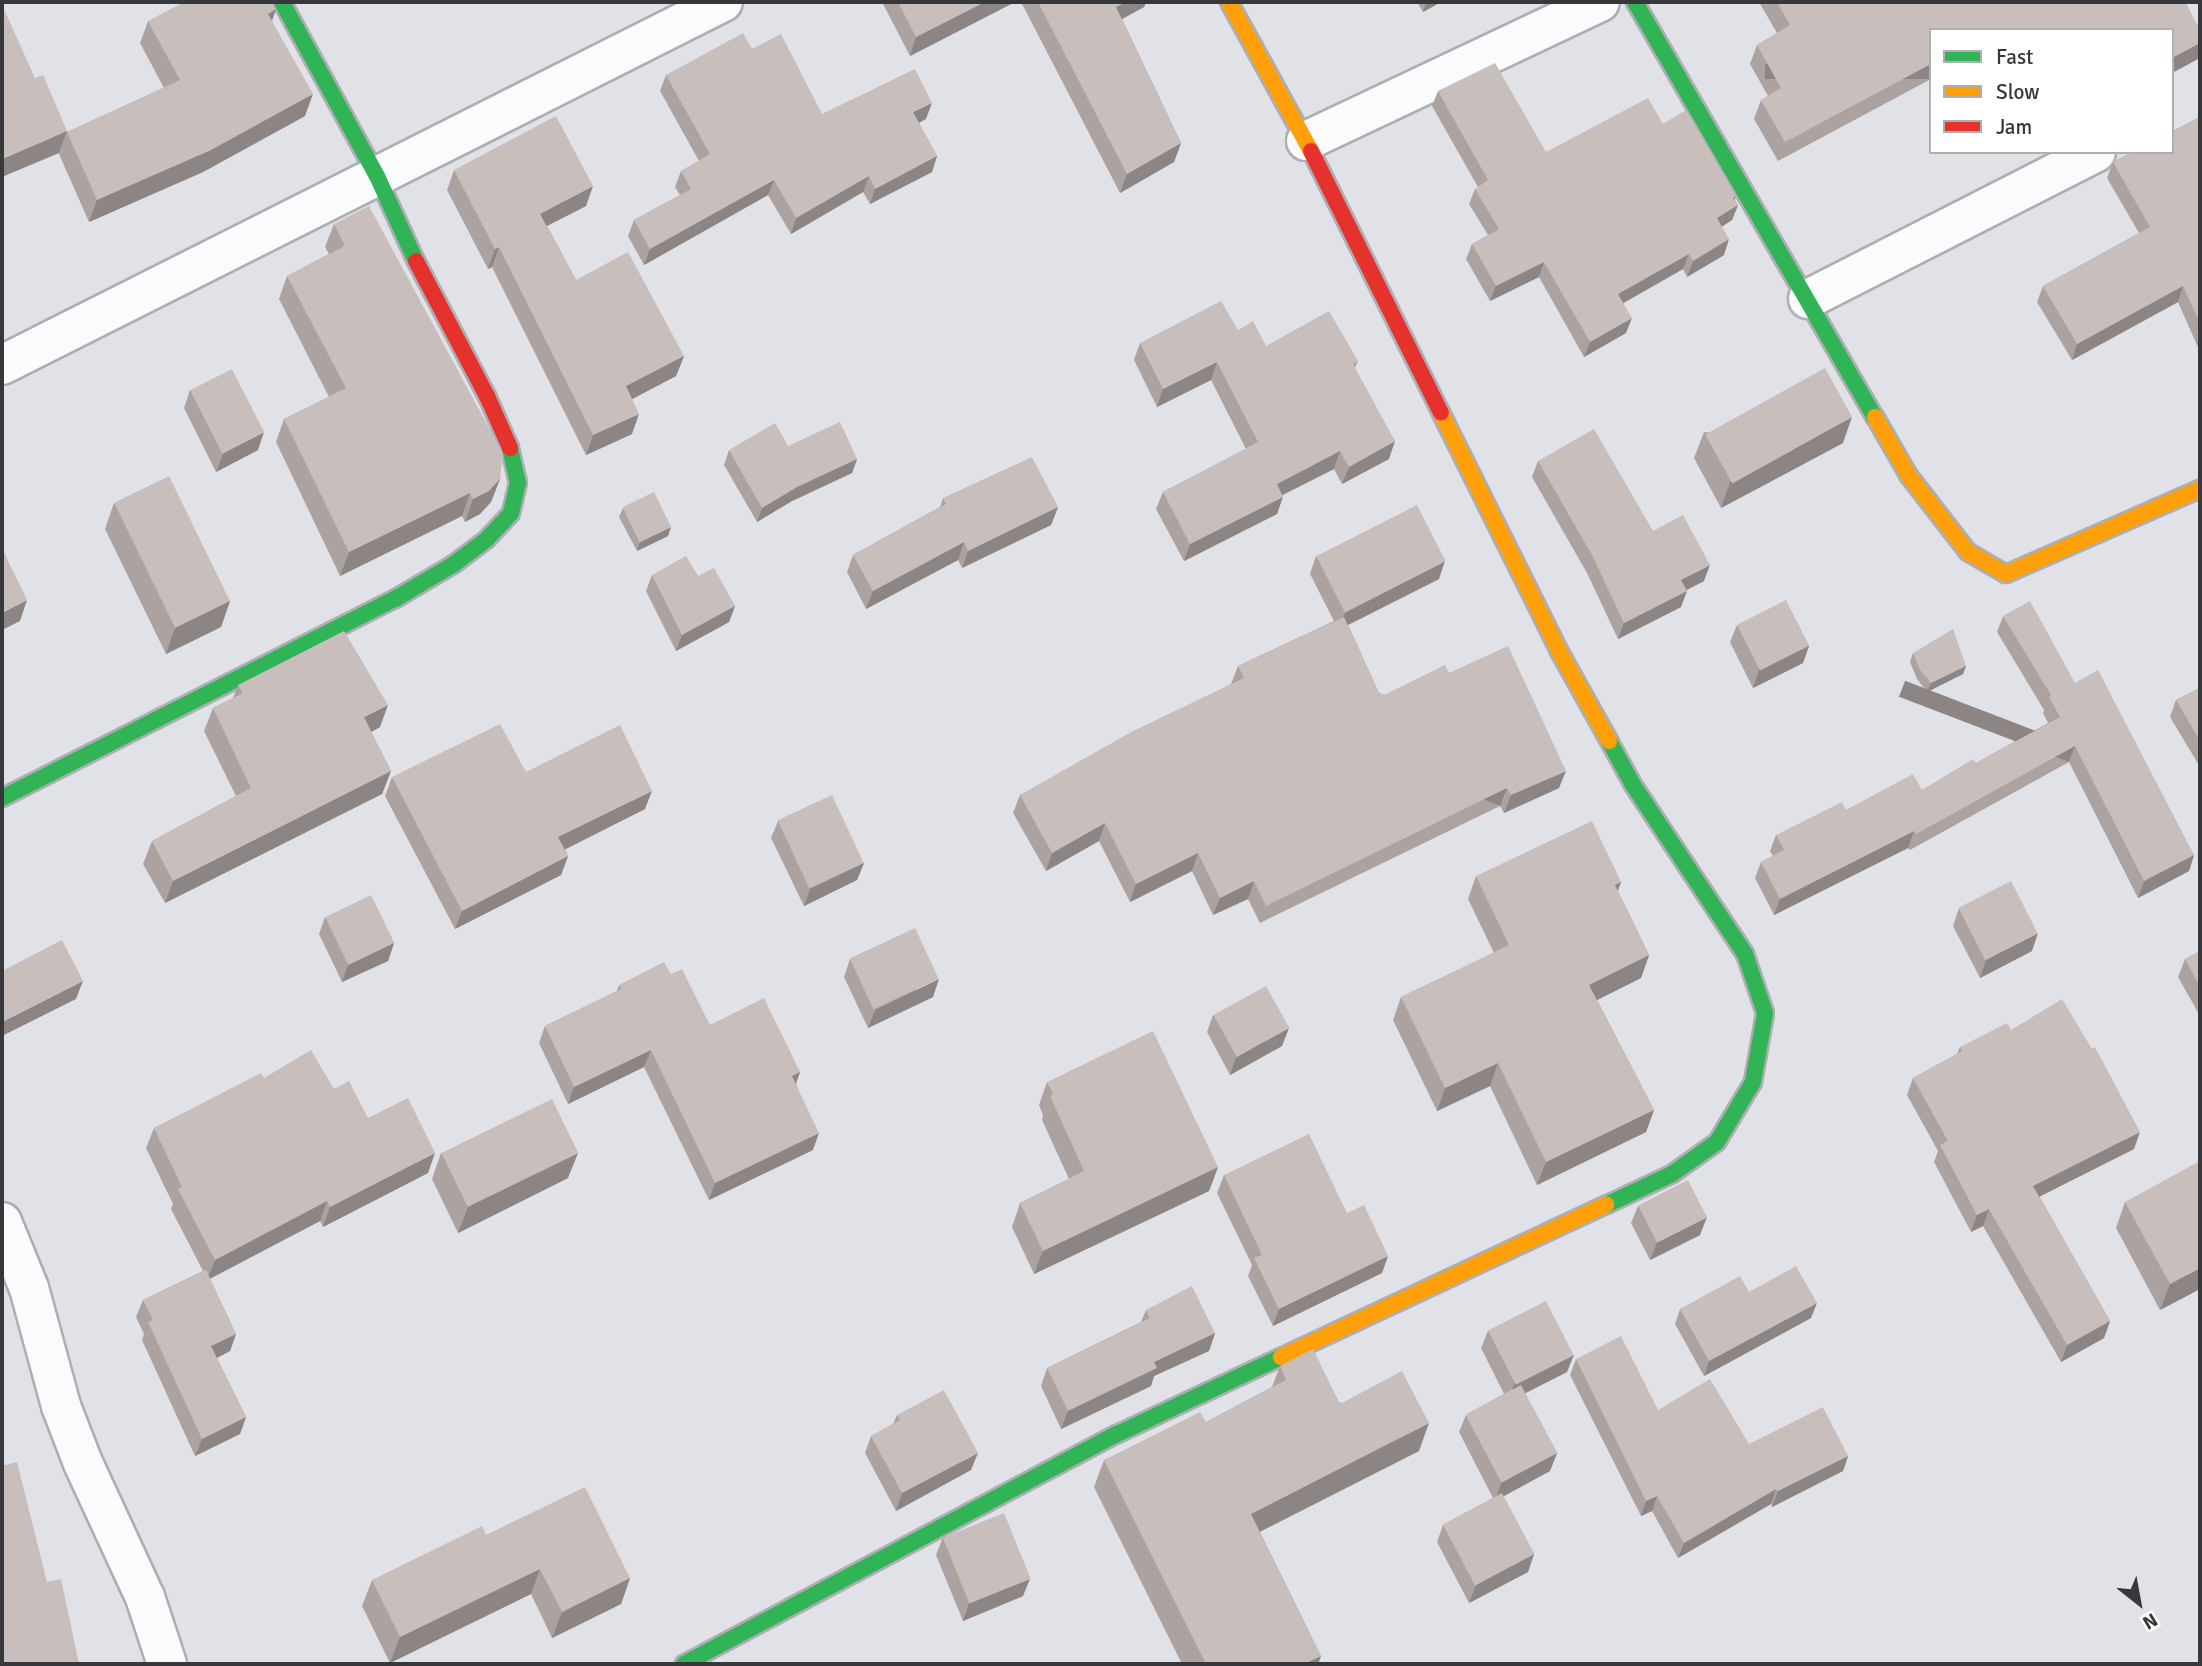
<!DOCTYPE html>
<style>
body{margin:0}
#map{position:relative;width:2202px;height:1666px;overflow:hidden;background:#e0e2e8;font-family:Signika,sans-serif}
div>[style]{position:absolute}
[style*='--x']{left:calc(var(--x)*1px);top:calc(var(--y)*1px);width:calc(var(--w)*1px);rotate:calc(var(--a)*1deg)}
.roads{filter:drop-shadow(2px 0 #acaeb3) drop-shadow(-2px 0 #acaeb3) drop-shadow(0 2px #acaeb3) drop-shadow(0 -2px #acaeb3)}
.street>*{height:38px;margin:-19px;padding:0 19px;transform-origin:19px;border-radius:19px;background:#fafbfc}
.fast>*{height:16px;margin:-8px;padding:0 8px;transform-origin:8px;border-radius:8px;background:#30b455}
.slow>*{height:16px;margin:-8px;padding:0 8px;transform-origin:8px;border-radius:8px;background:#ff9f0a}
.jam>*{height:16px;margin:-8px;padding:0 8px;transform-origin:8px;border-radius:8px;background:#e5322d}
.wall>*{inset:0;background:#aca3a1}
.shaded-wall>*{inset:0;background:#8c8583;transform-origin:0 0}
.building>*{inset:0;background:#c8bebb;transform-origin:0 0}
span{translate:-50% -50%;white-space:nowrap;text-align:center;line-height:1.15;-webkit-text-stroke:5px #fff;paint-order:stroke}
.frame{position:absolute;inset:0;border:4px solid #36383c;pointer-events:none}
.legend{position:absolute;left:1929px;top:28px;width:245px;height:126px;box-sizing:border-box;background:#fff;border:2px solid #afafb1;margin:0;padding:9px 12px;list-style:none;font-size:21px;color:#36383c}
.legend li{display:flex;align-items:center;gap:14px;height:35px}
.legend b{width:35px;border:2px solid #afafb1}
.north{position:absolute;left:2104px;top:1568px;width:70px;height:70px;-webkit-text-stroke:5px #fff;paint-order:stroke;rotate:149deg;font-size:19px;font-weight:700;line-height:28px;text-align:center;color:#36383c}
.north::after{content:'';display:block;margin:auto;width:24px;height:32px;background:#36383c;clip-path:polygon(50% 0,100% 100%,50% 72%,0 100%)}
</style>
<div id="map">
<div class="roads">
<div class="street">
<i style="--x:1306;--y:141;--w:325;--a:-25.3"></i>
<i style="--x:1808;--y:299;--w:323;--a:-27"></i>
<i style="--x:2;--y:365;--w:807;--a:-26.72"></i>
<i style="--x:2;--y:1222;--w:71;--a:67.8"></i>
<i style="--x:29;--y:1288;--w:122;--a:74.8"></i>
<i style="--x:61;--y:1406;--w:61;--a:68.9"></i>
<i style="--x:83;--y:1463;--w:148;--a:65.2"></i>
<i style="--x:145;--y:1597;--w:71;--a:71.8"></i>
</div>
<div class="fast">
<i style="--x:282;--y:2;--w:198;--a:61.4"></i>
<i style="--x:377;--y:176;--w:94;--a:65.4"></i>
<i style="--x:1635;--y:2;--w:479;--a:60"></i>
<i style="--x:2;--y:798;--w:441;--a:-26.9"></i>
<i style="--x:395;--y:599;--w:69;--a:-30.7"></i>
<i style="--x:454;--y:564;--w:41;--a:-37.1"></i>
<i style="--x:487;--y:539;--w:35;--a:-47"></i>
<i style="--x:511;--y:513;--w:31;--a:-77"></i>
<i style="--x:518;--y:483;--w:36;--a:-103"></i>
<i style="--x:1606;--y:1205;--w:73;--a:-25.2"></i>
<i style="--x:1672;--y:1174;--w:55;--a:-35.4"></i>
<i style="--x:1717;--y:1142;--w:70;--a:-59"></i>
<i style="--x:1753;--y:1082;--w:70;--a:-80.1"></i>
<i style="--x:1765;--y:1013;--w:62;--a:-108.7"></i>
<i style="--x:1745;--y:954;--w:205;--a:-123.5"></i>
<i style="--x:1632;--y:783;--w:48;--a:-118.7"></i>
<i style="--x:684;--y:1664;--w:488;--a:-28"></i>
<i style="--x:1115;--y:1435;--w:183;--a:-25.2"></i>
</div>
<div class="slow">
<i style="--x:1229;--y:2;--w:170;--a:61.2"></i>
<i style="--x:1441;--y:413;--w:266;--a:63.6"></i>
<i style="--x:1559;--y:651;--w:103;--a:60.9"></i>
<i style="--x:1875;--y:417;--w:68;--a:60"></i>
<i style="--x:1909;--y:476;--w:96;--a:52.2"></i>
<i style="--x:1968;--y:552;--w:44;--a:30.1"></i>
<i style="--x:2006;--y:574;--w:212;--a:-23.7"></i>
<i style="--x:1281;--y:1357;--w:359;--a:-25.1"></i>
</div>
<div class="jam">
<i style="--x:1311;--y:151;--w:292;--a:63.6"></i>
<i style="--x:416;--y:261;--w:153;--a:62.3"></i>
<i style="--x:487;--y:396;--w:57;--a:66.1"></i>
</div>
</div>
<div class="wall">
<i style="clip-path:polygon(882px 2px,1015px 2px,910px 56px)"></i>
<i style="clip-path:polygon(1021px 2px,1146px 2px,1144px 7px,1122px 19px,1181px 143px,1174px 162px,1120px 193px)"></i>
<i style="clip-path:polygon(1417px 2px,1441px 2px,1423px 12px)"></i>
<i style="clip-path:polygon(1759px 2px,2185px 2px,2200px 31px,2200px 54px,2198px 59px,2172px 73px,2172px 30px,1931px 30px,1931px 79px,1778px 161px,1754px 119px,1761px 100px,1768px 96px,1750px 64px,1757px 45px,1777px 33px)"></i>
<i style="clip-path:polygon(276px 9px,272px 21px,305px 116px,203px 172px,89px 222px,59px 154px,35px 78px,67px 132px,164px 88px,140px 43px,148px 21px)"></i>
<i style="clip-path:polygon(752px 49px,822px 114px,926px 119px,919px 123px,937px 156px,932px 172px,870px 204px,863px 192px,791px 234px,768px 195px,644px 265px,628px 236px,634px 220px,680px 195px,675px 187px,681px 171px,699px 161px,660px 91px,666px 75px)"></i>
<i style="clip-path:polygon(1438px 91px,1546px 152px,1663px 124px,1735px 200px,1738px 205px,1732px 220px,1722px 227px,1724px 255px,1687px 277px,1683px 269px,1623px 303px,1626px 333px,1584px 357px,1539px 277px,1490px 301px,1466px 259px,1472px 244px,1488px 235px,1469px 204px,1475px 189px,1478px 187px,1432px 106px)"></i>
<i style="clip-path:polygon(2200px 117px,2200px 352px,2178px 302px,2072px 360px,2037px 302px,2043px 286px,2139px 233px,2107px 178px,2113px 162px)"></i>
<i style="clip-path:polygon(454px 170px,586px 206px,547px 226px,576px 280px,684px 356px,676px 376px,632px 399px,632px 434px,586px 455px,492px 267px,488px 269px,447px 190px)"></i>
<i style="clip-path:polygon(334px 224px,500px 479px,491px 502px,480px 514px,465px 522px,462px 516px,340px 576px,276px 442px,284px 419px,329px 397px,279px 299px,287px 276px,329px 254px,325px 247px)"></i>
<i style="clip-path:polygon(1238px 330px,1266px 346px,1358px 361px,1355px 368px,1389px 459px,1342px 484px,1334px 469px,1283px 495px,1277px 514px,1184px 561px,1156px 509px,1163px 492px,1246px 449px,1211px 380px,1157px 407px,1134px 360px,1140px 343px)"></i>
<i style="clip-path:polygon(190px 390px,258px 450px,216px 472px,184px 408px)"></i>
<i style="clip-path:polygon(1704px 432px,1843px 443px,1721px 508px,1694px 458px)"></i>
<i style="clip-path:polygon(788px 446px,857px 459px,852px 473px,792px 501px,757px 522px,724px 465px,729px 450px)"></i>
<i style="clip-path:polygon(1538px 461px,1653px 531px,1704px 581px,1686px 590px,1681px 607px,1618px 639px,1587px 573px,1532px 477px)"></i>
<i style="clip-path:polygon(943px 498px,1058px 507px,1051px 525px,962px 568px,958px 560px,866px 609px,847px 572px,853px 555px,940px 507px)"></i>
<i style="clip-path:polygon(114px 503px,230px 601px,221px 627px,166px 654px,105px 529px)"></i>
<i style="clip-path:polygon(623px 508px,668px 536px,637px 551px,619px 517px)"></i>
<i style="clip-path:polygon(1316px 556px,1439px 579px,1348px 625px,1379px 693px,1384px 695px,1449px 673px,1559px 788px,1504px 813px,1500px 806px,1260px 923px,1248px 899px,1213px 915px,1192px 871px,1130px 902px,1099px 841px,1046px 871px,1013px 813px,1020px 795px,1231px 684px,1238px 666px,1334px 621px,1310px 574px)"></i>
<i style="clip-path:polygon(652px 575px,698px 576px,735px 606px,729px 622px,676px 651px,646px 591px)"></i>
<i style="clip-path:polygon(2003px 616px,2075px 683px,2194px 855px,2189px 871px,2138px 898px,2069px 762px,1910px 850px,1908px 848px,1774px 915px,1755px 878px,1761px 862px,1773px 856px,1770px 851px,1776px 835px,1846px 810px,1922px 790px,1976px 763px,2048px 723px,2043px 713px,2044px 710px,1997px 632px)"></i>
<i style="clip-path:polygon(1737px 625px,1809px 646px,1803px 663px,1753px 688px,1730px 642px)"></i>
<i style="clip-path:polygon(1913px 653px,1966px 666px,1963px 674px,1927px 692px,1917px 679px,1910px 662px)"></i>
<i style="clip-path:polygon(238px 685px,380px 727px,371px 732px,391px 771px,382px 794px,165px 903px,143px 864px,152px 841px,236px 796px,204px 731px,213px 708px,233px 698px)"></i>
<i style="clip-path:polygon(2200px 688px,2200px 767px,2170px 717px,2176px 700px)"></i>
<i style="clip-path:polygon(526px 772px,645px 809px,565px 849px,568px 856px,561px 875px,455px 929px,385px 796px,392px 777px)"></i>
<i style="clip-path:polygon(778px 821px,864px 863px,857px 880px,804px 906px,771px 838px)"></i>
<i style="clip-path:polygon(1476px 876px,1621px 882px,1618px 891px,1649px 955px,1641px 978px,1597px 1000px,1654px 1110px,1646px 1132px,1537px 1185px,1490px 1086px,1437px 1111px,1393px 1020px,1401px 997px,1494px 953px,1468px 899px)"></i>
<i style="clip-path:polygon(1959px 908px,2032px 951px,1980px 978px,1953px 926px)"></i>
<i style="clip-path:polygon(325px 917px,394px 943px,388px 961px,342px 982px,319px 934px)"></i>
<i style="clip-path:polygon(2200px 951px,2200px 1016px,2178px 977px,2185px 959px)"></i>
<i style="clip-path:polygon(850px 959px,933px 997px,868px 1028px,844px 977px)"></i>
<i style="clip-path:polygon(671px 974px,710px 1025px,800px 1072px,796px 1083px,813px 1150px,709px 1200px,644px 1067px,568px 1104px,539px 1043px,545px 1026px,617px 991px,619px 985px)"></i>
<i style="clip-path:polygon(1213px 1015px,1282px 1046px,1230px 1075px,1207px 1032px)"></i>
<i style="clip-path:polygon(2011px 1030px,2134px 1149px,2039px 1196px,2110px 1321px,2104px 1338px,2061px 1362px,1983px 1226px,1971px 1232px,1934px 1162px,1938px 1151px,1907px 1095px,1913px 1078px,1957px 1054px,1960px 1047px)"></i>
<i style="clip-path:polygon(264px 1078px,334px 1089px,428px 1173px,323px 1227px,320px 1221px,210px 1279px,236px 1334px,230px 1351px,217px 1358px,246px 1417px,240px 1434px,195px 1456px,142px 1340px,144px 1334px,136px 1317px,143px 1300px,203px 1271px,171px 1209px,173px 1204px,146px 1148px,154px 1128px)"></i>
<i style="clip-path:polygon(1047px 1082px,1218px 1167px,1209px 1191px,1034px 1274px,1012px 1227px,1020px 1203px,1069px 1179px,1042px 1120px,1043px 1115px,1039px 1105px)"></i>
<i style="clip-path:polygon(441px 1153px,568px 1178px,458px 1233px,432px 1179px)"></i>
<i style="clip-path:polygon(1224px 1175px,1347px 1213px,1382px 1273px,1273px 1326px,1248px 1276px,1252px 1265px,1217px 1193px)"></i>
<i style="clip-path:polygon(2125px 1202px,2200px 1289px,2160px 1310px,2116px 1228px)"></i>
<i style="clip-path:polygon(1638px 1206px,1700px 1235px,1650px 1260px,1631px 1223px)"></i>
<i style="clip-path:polygon(1749px 1292px,1811px 1318px,1704px 1376px,1675px 1324px,1680px 1309px)"></i>
<i style="clip-path:polygon(1146px 1310px,1215px 1333px,1209px 1351px,1154px 1376px,1151px 1386px,1061px 1429px,1041px 1386px,1047px 1368px,1141px 1322px)"></i>
<i style="clip-path:polygon(1488px 1331px,1567px 1372px,1525px 1393px,1557px 1453px,1550px 1471px,1503px 1496px,1534px 1554px,1528px 1572px,1469px 1603px,1437px 1542px,1443px 1525px,1493px 1498px,1459px 1432px,1466px 1415px,1504px 1394px,1481px 1348px)"></i>
<i style="clip-path:polygon(1576px 1359px,1658px 1410px,1749px 1444px,1848px 1456px,1843px 1471px,1772px 1507px,1771px 1504px,1678px 1558px,1652px 1511px,1641px 1516px,1570px 1375px)"></i>
<i style="clip-path:polygon(1280px 1366px,1419px 1451px,1260px 1532px,1321px 1656px,1318px 1664px,1182px 1664px,1094px 1487px,1104px 1460px,1206px 1422px,1272px 1387px)"></i>
<i style="clip-path:polygon(897px 1415px,971px 1470px,896px 1511px,865px 1453px,871px 1436px,893px 1424px)"></i>
<i style="clip-path:polygon(486px 1535px,630px 1578px,621px 1604px,552px 1638px,531px 1594px,390px 1663px,362px 1606px,372px 1580px)"></i>
<i style="clip-path:polygon(943px 1537px,1023px 1596px,963px 1621px,936px 1555px)"></i>
</div>
<div class="shaded-wall">
<i style="clip-path:polygon(985px 2px,1015px 2px,910px 56px,916px 37px)"></i>
<i style="clip-path:polygon(1126px 2px,1146px 2px,1144px 7px,1109px 26px,1116px 7px)"></i>
<i style="clip-path:polygon(1428px 2px,1441px 2px,1423px 12px,1426px 3px)"></i>
<i style="clip-path:polygon(276px 9px,268px 31px,268px 14px)"></i>
<i style="clip-path:polygon(2200px 43px,2200px 54px,2198px 59px,2172px 73px,2172px 58px)"></i>
<i style="left:1931px;top:64px;width:15px;height:166px;rotate:90deg"></i>
<i style="clip-path:polygon(313px 94px,305px 116px,203px 172px,89px 222px,97px 200px)"></i>
<i style="clip-path:polygon(932px 103px,926px 119px,908px 128px,913px 112px)"></i>
<i style="clip-path:polygon(67px 131px,59px 153px,2px 177px,2px 159px)"></i>
<i style="clip-path:polygon(1181px 143px,1174px 162px,1120px 193px,1127px 174px)"></i>
<i style="clip-path:polygon(937px 156px,932px 172px,870px 204px,875px 189px)"></i>
<i style="clip-path:polygon(869px 176px,863px 192px,791px 234px,796px 218px)"></i>
<i style="clip-path:polygon(774px 180px,768px 195px,644px 265px,650px 249px)"></i>
<i style="clip-path:polygon(593px 186px,586px 206px,533px 233px,540px 214px)"></i>
<i style="clip-path:polygon(1736px 196px,1732px 208px,1738px 205px,1732px 220px,1711px 233px,1717px 218px,1733px 198px)"></i>
<i style="clip-path:polygon(1729px 239px,1724px 255px,1687px 277px,1693px 261px)"></i>
<i style="clip-path:polygon(499px 247px,492px 267px,488px 269px,495px 249px)"></i>
<i style="clip-path:polygon(1689px 254px,1683px 269px,1613px 309px,1618px 294px)"></i>
<i style="clip-path:polygon(1544px 262px,1539px 277px,1490px 301px,1496px 286px)"></i>
<i style="clip-path:polygon(2183px 286px,2178px 302px,2072px 360px,2077px 344px)"></i>
<i style="clip-path:polygon(1632px 318px,1626px 333px,1584px 357px,1590px 342px)"></i>
<i style="clip-path:polygon(684px 356px,676px 376px,619px 406px,626px 386px)"></i>
<i style="clip-path:polygon(1217px 362px,1211px 380px,1157px 407px,1163px 389px)"></i>
<i style="clip-path:polygon(639px 414px,632px 434px,586px 455px,593px 435px)"></i>
<i style="clip-path:polygon(1852px 417px,1843px 443px,1721px 508px,1730px 482px)"></i>
<i style="clip-path:polygon(264px 432px,258px 450px,216px 472px,223px 454px)"></i>
<i style="clip-path:polygon(1395px 441px,1389px 459px,1342px 484px,1349px 467px)"></i>
<i style="clip-path:polygon(1340px 451px,1334px 469px,1270px 501px,1277px 484px)"></i>
<i style="clip-path:polygon(857px 459px,852px 473px,792px 501px,757px 522px,762px 508px,797px 487px)"></i>
<i style="clip-path:polygon(500px 479px,491px 502px,480px 514px,465px 522px,473px 499px)"></i>
<i style="clip-path:polygon(470px 493px,462px 516px,340px 576px,349px 552px)"></i>
<i style="clip-path:polygon(1283px 497px,1277px 514px,1184px 561px,1190px 544px)"></i>
<i style="clip-path:polygon(1058px 507px,1051px 525px,962px 568px,968px 551px)"></i>
<i style="clip-path:polygon(671px 527px,668px 536px,637px 551px,640px 542px)"></i>
<i style="clip-path:polygon(964px 542px,958px 560px,866px 609px,873px 591px)"></i>
<i style="clip-path:polygon(1445px 561px,1439px 579px,1338px 630px,1345px 613px)"></i>
<i style="clip-path:polygon(1710px 565px,1704px 581px,1675px 596px,1681px 580px)"></i>
<i style="clip-path:polygon(1687px 591px,1681px 607px,1618px 639px,1624px 623px)"></i>
<i style="clip-path:polygon(27px 600px,20px 621px,2px 630px,2px 613px)"></i>
<i style="clip-path:polygon(230px 601px,221px 627px,166px 654px,175px 628px)"></i>
<i style="clip-path:polygon(735px 606px,729px 622px,676px 651px,682px 635px)"></i>
<i style="clip-path:polygon(1809px 646px,1803px 663px,1753px 688px,1759px 670px)"></i>
<i style="clip-path:polygon(1966px 666px,1963px 674px,1927px 692px,1931px 683px)"></i>
<i style="clip-path:polygon(388px 705px,380px 727px,356px 740px,364px 717px)"></i>
<i style="left:2075px;top:746px;width:17px;height:182px;rotate:111deg"></i>
<i style="clip-path:polygon(391px 771px,382px 794px,165px 903px,173px 881px)"></i>
<i style="clip-path:polygon(1566px 771px,1559px 788px,1504px 813px,1511px 795px)"></i>
<i style="left:1507px;top:788px;width:19px;height:268px;rotate:111deg"></i>
<i style="clip-path:polygon(652px 791px,645px 809px,552px 856px,558px 837px)"></i>
<i style="clip-path:polygon(1105px 823px,1099px 841px,1046px 871px,1052px 853px)"></i>
<i style="clip-path:polygon(1914px 831px,1908px 848px,1774px 915px,1780px 899px)"></i>
<i style="clip-path:polygon(1198px 853px,1192px 871px,1130px 902px,1136px 884px)"></i>
<i style="clip-path:polygon(2194px 855px,2189px 871px,2138px 898px,2144px 881px)"></i>
<i style="clip-path:polygon(568px 856px,561px 875px,455px 929px,462px 911px)"></i>
<i style="clip-path:polygon(864px 863px,857px 880px,804px 906px,810px 889px)"></i>
<i style="clip-path:polygon(1254px 881px,1248px 899px,1213px 915px,1220px 898px)"></i>
<i style="clip-path:polygon(1621px 882px,1612px 905px,1615px 885px)"></i>
<i style="clip-path:polygon(2038px 933px,2032px 951px,1980px 978px,1986px 960px)"></i>
<i style="clip-path:polygon(394px 943px,388px 961px,342px 982px,348px 965px)"></i>
<i style="clip-path:polygon(1649px 955px,1641px 978px,1581px 1008px,1589px 985px)"></i>
<i style="clip-path:polygon(939px 979px,933px 997px,868px 1028px,875px 1010px)"></i>
<i style="clip-path:polygon(83px 981px,76px 999px,2px 1036px,2px 1022px)"></i>
<i style="clip-path:polygon(1289px 1028px,1282px 1046px,1230px 1075px,1236px 1057px)"></i>
<i style="clip-path:polygon(651px 1050px,644px 1067px,568px 1104px,574px 1087px)"></i>
<i style="clip-path:polygon(1498px 1063px,1490px 1086px,1437px 1111px,1445px 1088px)"></i>
<i style="clip-path:polygon(800px 1072px,794px 1089px,792px 1076px)"></i>
<i style="clip-path:polygon(1654px 1110px,1646px 1132px,1537px 1185px,1546px 1162px)"></i>
<i style="clip-path:polygon(2140px 1132px,2134px 1149px,2027px 1203px,2033px 1186px)"></i>
<i style="clip-path:polygon(819px 1133px,813px 1150px,709px 1200px,715px 1183px)"></i>
<i style="clip-path:polygon(435px 1153px,428px 1173px,323px 1227px,330px 1207px)"></i>
<i style="clip-path:polygon(578px 1153px,568px 1178px,458px 1233px,468px 1207px)"></i>
<i style="clip-path:polygon(1218px 1167px,1209px 1191px,1034px 1274px,1043px 1251px)"></i>
<i style="clip-path:polygon(327px 1201px,320px 1221px,207px 1280px,215px 1260px)"></i>
<i style="clip-path:polygon(1989px 1209px,1983px 1226px,1971px 1232px,1977px 1215px)"></i>
<i style="clip-path:polygon(1707px 1217px,1700px 1235px,1650px 1260px,1657px 1242px)"></i>
<i style="clip-path:polygon(1388px 1256px,1382px 1273px,1273px 1326px,1279px 1309px)"></i>
<i style="clip-path:polygon(2200px 1268px,2200px 1289px,2160px 1310px,2170px 1284px)"></i>
<i style="clip-path:polygon(1817px 1303px,1811px 1318px,1704px 1376px,1709px 1361px)"></i>
<i style="clip-path:polygon(2110px 1321px,2104px 1338px,2061px 1362px,2067px 1345px)"></i>
<i style="clip-path:polygon(1215px 1333px,1209px 1351px,1154px 1376px,1151px 1386px,1061px 1429px,1068px 1411px,1154px 1362px)"></i>
<i style="clip-path:polygon(236px 1334px,230px 1351px,205px 1364px,211px 1346px)"></i>
<i style="clip-path:polygon(1574px 1355px,1567px 1372px,1508px 1402px,1514px 1384px)"></i>
<i style="clip-path:polygon(246px 1417px,240px 1434px,195px 1456px,202px 1439px)"></i>
<i style="clip-path:polygon(1429px 1423px,1419px 1451px,1241px 1541px,1251px 1514px)"></i>
<i style="clip-path:polygon(978px 1453px,971px 1470px,896px 1511px,902px 1493px)"></i>
<i style="clip-path:polygon(1557px 1453px,1550px 1471px,1495px 1501px,1501px 1483px)"></i>
<i style="clip-path:polygon(1848px 1456px,1843px 1471px,1772px 1507px,1778px 1491px)"></i>
<i style="clip-path:polygon(1776px 1489px,1771px 1504px,1678px 1558px,1684px 1543px)"></i>
<i style="clip-path:polygon(1657px 1496px,1652px 1511px,1641px 1516px,1646px 1501px)"></i>
<i style="clip-path:polygon(1534px 1554px,1528px 1572px,1469px 1603px,1476px 1585px)"></i>
<i style="clip-path:polygon(540px 1569px,531px 1594px,390px 1663px,400px 1637px)"></i>
<i style="clip-path:polygon(630px 1578px,621px 1604px,552px 1638px,562px 1612px)"></i>
<i style="clip-path:polygon(1030px 1579px,1023px 1596px,963px 1621px,969px 1603px)"></i>
<i style="clip-path:polygon(1321px 1656px,1318px 1664px,1304px 1664px)"></i>
</div>
<div class="building">
<i style="clip-path:polygon(184px 2px,271px 2px,276px 9px,268px 14px,313px 94px,211px 150px,97px 200px,67px 132px,180px 80px,148px 21px)"></i>
<i style="clip-path:polygon(898px 2px,985px 2px,916px 37px)"></i>
<i style="clip-path:polygon(1038px 2px,1126px 2px,1116px 7px,1181px 143px,1127px 174px)"></i>
<i style="clip-path:polygon(1777px 2px,2185px 2px,2200px 31px,2200px 43px,2172px 58px,2172px 30px,1931px 30px,1931px 64px,1785px 142px,1761px 100px,1781px 88px,1757px 45px,1790px 25px)"></i>
<i style="clip-path:polygon(2px 5px,35px 78px,43px 75px,67px 131px,2px 159px)"></i>
<i style="clip-path:polygon(743px 33px,752px 49px,781px 34px,822px 114px,915px 69px,932px 103px,913px 112px,937px 156px,875px 189px,869px 176px,796px 218px,774px 180px,650px 249px,634px 220px,691px 189px,681px 171px,710px 154px,666px 75px)"></i>
<i style="clip-path:polygon(1495px 63px,1546px 152px,1648px 98px,1663px 124px,1686px 110px,1736px 196px,1733px 198px,1738px 205px,1717px 218px,1729px 239px,1693px 261px,1689px 254px,1618px 294px,1632px 318px,1590px 342px,1544px 262px,1496px 286px,1472px 244px,1499px 229px,1475px 189px,1488px 180px,1438px 91px)"></i>
<i style="clip-path:polygon(556px 116px,593px 186px,540px 214px,576px 280px,628px 252px,684px 356px,626px 386px,639px 414px,593px 435px,499px 247px,495px 249px,454px 170px)"></i>
<i style="clip-path:polygon(2200px 117px,2200px 323px,2183px 286px,2077px 344px,2043px 286px,2150px 227px,2113px 162px,2133px 152px,2172px 152px,2172px 132px)"></i>
<i style="clip-path:polygon(369px 206px,503px 454px,500px 479px,489px 491px,473px 499px,470px 493px,349px 552px,284px 419px,346px 388px,287px 276px,345px 246px,334px 224px)"></i>
<i style="clip-path:polygon(1221px 301px,1238px 330px,1253px 321px,1266px 346px,1329px 311px,1358px 361px,1353px 364px,1395px 441px,1349px 467px,1340px 451px,1277px 484px,1283px 497px,1190px 544px,1163px 492px,1258px 442px,1217px 362px,1163px 389px,1140px 343px)"></i>
<i style="left:1825px;top:368px;width:56px;height:137px;rotate:61deg"></i>
<i style="left:232px;top:369px;width:71px;height:47px;rotate:63deg"></i>
<i style="clip-path:polygon(840px 422px,857px 459px,797px 487px,762px 508px,729px 450px,775px 423px,788px 446px)"></i>
<i style="clip-path:polygon(1594px 429px,1653px 531px,1683px 515px,1710px 565px,1681px 580px,1687px 591px,1624px 623px,1593px 557px,1538px 461px)"></i>
<i style="clip-path:polygon(1032px 457px,1058px 507px,968px 551px,964px 542px,873px 591px,853px 555px,946px 504px,943px 498px)"></i>
<i style="left:169px;top:476px;width:139px;height:61px;rotate:64deg"></i>
<i style="left:654px;top:492px;width:39px;height:35px;rotate:64deg"></i>
<i style="left:1417px;top:505px;width:63px;height:113px;rotate:63deg"></i>
<i style="clip-path:polygon(2px 548px,27px 600px,2px 613px)"></i>
<i style="clip-path:polygon(686px 556px,698px 576px,714px 568px,735px 606px,682px 635px,652px 575px)"></i>
<i style="left:1786px;top:600px;width:51px;height:55px;rotate:63deg"></i>
<i style="clip-path:polygon(2030px 601px,2075px 683px,2098px 670px,2194px 855px,2144px 881px,2075px 746px,1916px 834px,1914px 831px,1780px 899px,1761px 862px,1784px 850px,1776px 835px,1842px 802px,1846px 810px,1913px 774px,1922px 790px,1973px 759px,1976px 763px,2060px 717px,2049px 697px,2051px 695px,2003px 616px)"></i>
<i style="clip-path:polygon(1344px 617px,1379px 693px,1384px 695px,1445px 665px,1449px 673px,1508px 646px,1566px 771px,1511px 795px,1507px 788px,1266px 906px,1254px 881px,1220px 898px,1198px 853px,1136px 884px,1105px 823px,1052px 853px,1020px 795px,1133px 731px,1244px 678px,1238px 666px)"></i>
<i style="clip-path:polygon(1953px 629px,1966px 666px,1931px 683px,1920px 670px,1913px 653px)"></i>
<i style="clip-path:polygon(344px 631px,388px 705px,364px 717px,391px 771px,173px 881px,152px 841px,251px 788px,213px 708px,243px 693px,238px 685px)"></i>
<i style="clip-path:polygon(2200px 688px,2200px 741px,2176px 700px)"></i>
<i style="clip-path:polygon(500px 724px,526px 772px,620px 725px,652px 791px,558px 837px,568px 856px,462px 911px,392px 777px)"></i>
<i style="left:832px;top:795px;width:75px;height:60px;rotate:65deg"></i>
<i style="clip-path:polygon(1592px 821px,1621px 882px,1615px 885px,1649px 955px,1589px 985px,1654px 1110px,1546px 1162px,1498px 1063px,1445px 1088px,1401px 997px,1509px 945px,1476px 876px)"></i>
<i style="left:2011px;top:881px;width:59px;height:59px;rotate:63deg"></i>
<i style="left:371px;top:895px;width:53px;height:51px;rotate:64deg"></i>
<i style="left:915px;top:928px;width:56px;height:72px;rotate:65deg"></i>
<i style="clip-path:polygon(62px 940px,83px 981px,2px 1022px,2px 971px)"></i>
<i style="clip-path:polygon(2200px 951px,2200px 987px,2185px 959px)"></i>
<i style="clip-path:polygon(664px 962px,671px 974px,682px 969px,710px 1025px,764px 998px,800px 1072px,792px 1076px,819px 1133px,715px 1183px,651px 1050px,574px 1087px,545px 1026px,621px 989px,619px 985px)"></i>
<i style="left:1266px;top:986px;width:48px;height:60px;rotate:61deg"></i>
<i style="clip-path:polygon(2062px 999px,2092px 1049px,2095px 1047px,2140px 1132px,2033px 1186px,2110px 1321px,2067px 1345px,1989px 1209px,1977px 1215px,1940px 1145px,1948px 1141px,1913px 1078px,1962px 1051px,1960px 1047px,2007px 1023px,2011px 1030px)"></i>
<i style="clip-path:polygon(1153px 1031px,1218px 1167px,1043px 1251px,1020px 1203px,1084px 1171px,1050px 1096px,1053px 1094px,1047px 1082px)"></i>
<i style="clip-path:polygon(311px 1050px,334px 1089px,349px 1081px,368px 1118px,408px 1098px,435px 1153px,330px 1207px,327px 1201px,215px 1260px,178px 1189px,182px 1187px,154px 1128px,261px 1073px,264px 1078px)"></i>
<i style="left:552px;top:1099px;width:60px;height:123px;rotate:64deg"></i>
<i style="clip-path:polygon(1309px 1134px,1347px 1213px,1364px 1205px,1388px 1256px,1279px 1309px,1254px 1258px,1262px 1255px,1224px 1175px)"></i>
<i style="clip-path:polygon(2200px 1161px,2200px 1268px,2170px 1284px,2125px 1202px)"></i>
<i style="left:1688px;top:1180px;width:42px;height:56px;rotate:63deg"></i>
<i style="clip-path:polygon(1796px 1266px,1817px 1303px,1709px 1361px,1680px 1309px,1740px 1276px,1749px 1292px)"></i>
<i style="clip-path:polygon(206px 1270px,236px 1334px,211px 1346px,246px 1417px,202px 1439px,148px 1322px,153px 1320px,143px 1300px)"></i>
<i style="clip-path:polygon(1192px 1286px,1215px 1333px,1154px 1362px,1157px 1368px,1068px 1411px,1047px 1368px,1150px 1318px,1146px 1310px)"></i>
<i style="left:1546px;top:1301px;width:61px;height:65px;rotate:63deg"></i>
<i style="clip-path:polygon(1621px 1336px,1658px 1410px,1710px 1379px,1749px 1444px,1823px 1407px,1848px 1456px,1778px 1491px,1776px 1489px,1684px 1543px,1657px 1496px,1646px 1501px,1576px 1359px)"></i>
<i style="clip-path:polygon(1313px 1349px,1340px 1404px,1402px 1371px,1429px 1423px,1251px 1514px,1321px 1656px,1304px 1664px,1206px 1664px,1104px 1460px,1200px 1412px,1206px 1422px,1286px 1380px,1280px 1366px)"></i>
<i style="left:1521px;top:1385px;width:77px;height:63px;rotate:62deg"></i>
<i style="clip-path:polygon(944px 1390px,978px 1453px,902px 1493px,871px 1436px,900px 1420px,897px 1415px)"></i>
<i style="clip-path:polygon(17px 1462px,47px 1582px,61px 1579px,79px 1664px,2px 1664px,2px 1466px)"></i>
<i style="clip-path:polygon(585px 1487px,630px 1578px,562px 1612px,540px 1569px,400px 1637px,372px 1580px,482px 1526px,486px 1535px)"></i>
<i style="left:1502px;top:1493px;width:69px;height:67px;rotate:62deg"></i>
<i style="left:1004px;top:1513px;width:71px;height:66px;rotate:68deg"></i>
</div>
<div class="frame"></div>
<ul class="legend">
<li><b style="height:9px;background:#30b455"></b>Fast</li>
<li><b style="height:9px;background:#ff9f0a"></b>Slow</li>
<li><b style="height:9px;background:#e5322d"></b>Jam</li>
</ul>
<div class="north">N</div>
</div>
